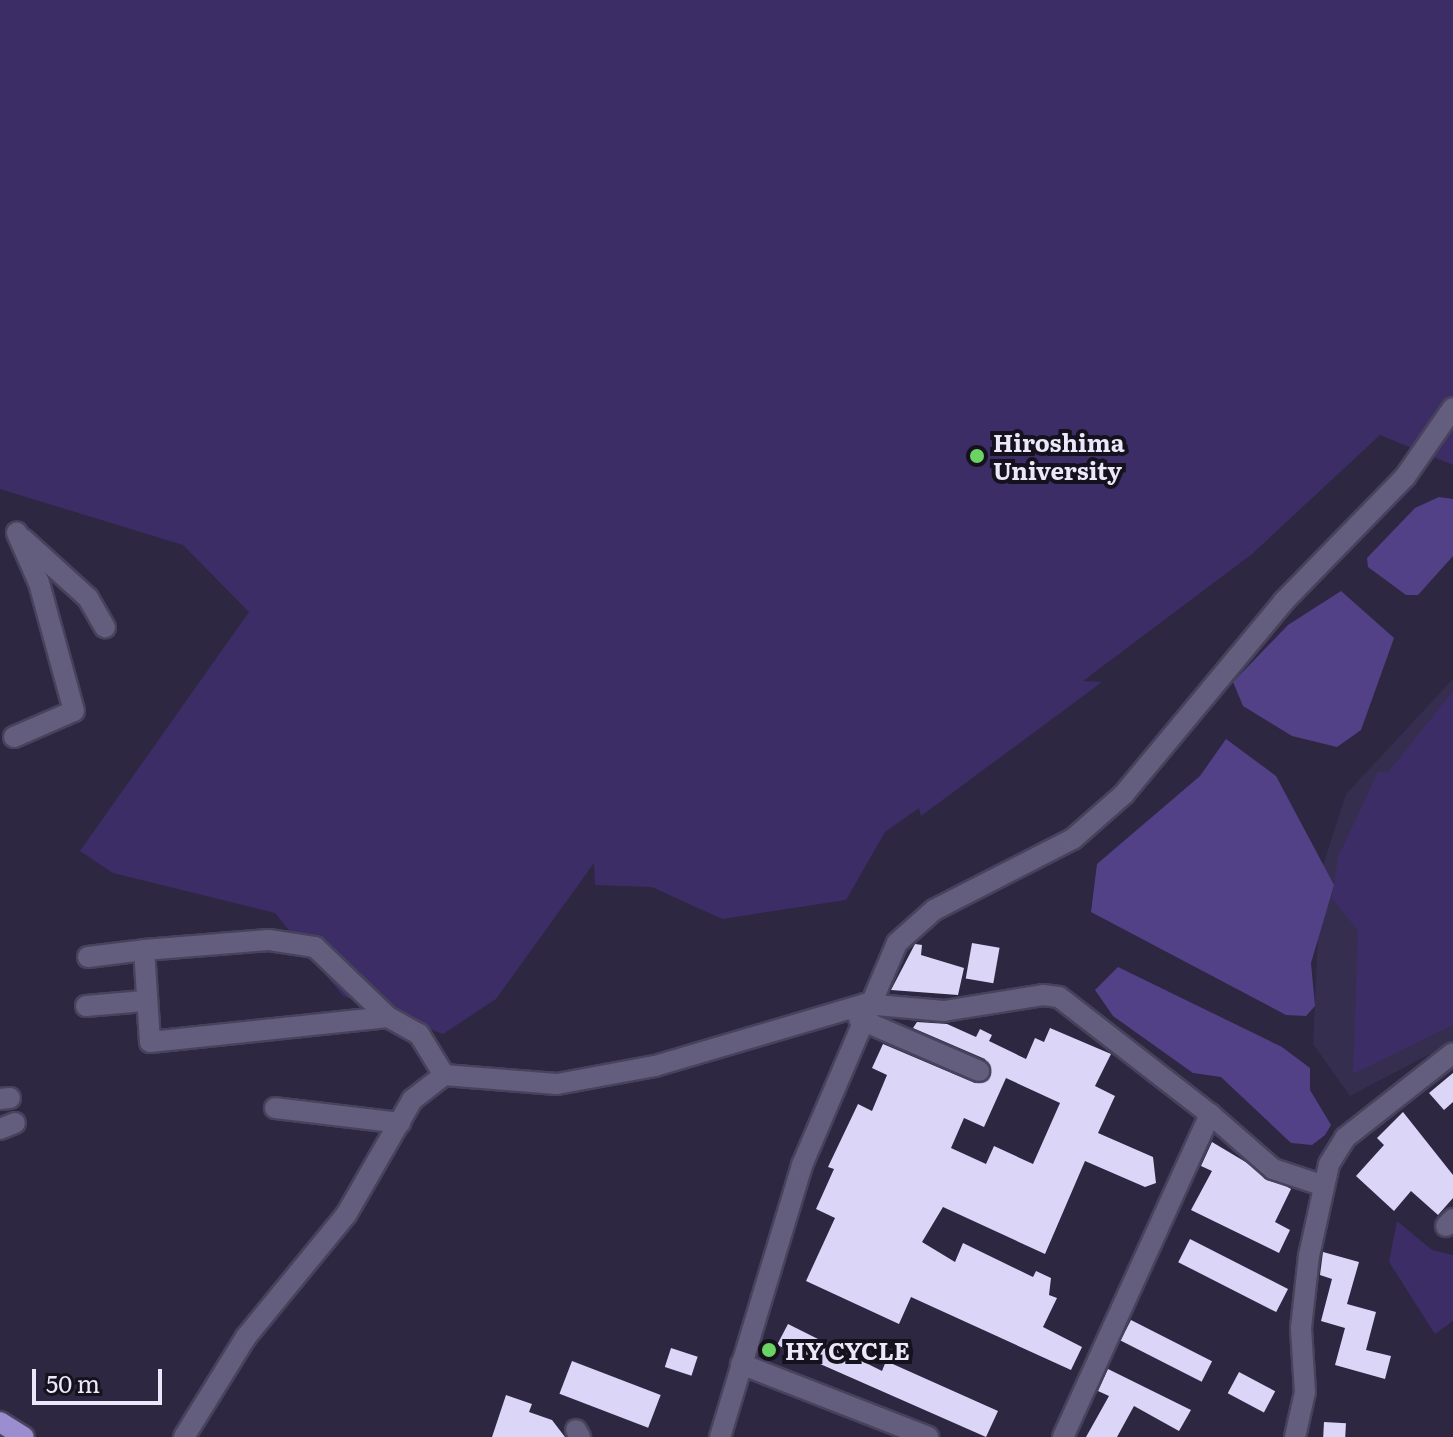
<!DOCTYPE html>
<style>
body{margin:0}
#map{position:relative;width:1453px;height:1437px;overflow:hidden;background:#2d2742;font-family:Literata,serif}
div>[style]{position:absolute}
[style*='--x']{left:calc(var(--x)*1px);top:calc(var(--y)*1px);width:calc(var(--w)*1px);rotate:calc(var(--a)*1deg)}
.built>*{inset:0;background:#352e4f}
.green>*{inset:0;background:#3c2d67}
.water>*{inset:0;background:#534187}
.building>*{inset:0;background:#dbd6f7;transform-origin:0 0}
.roads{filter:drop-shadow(2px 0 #48425c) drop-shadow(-2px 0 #48425c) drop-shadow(0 2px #48425c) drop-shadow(0 -2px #48425c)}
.minor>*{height:20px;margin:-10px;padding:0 10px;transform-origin:10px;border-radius:10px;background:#645e7e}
.major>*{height:20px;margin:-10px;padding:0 10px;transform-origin:10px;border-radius:10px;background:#9b8ed0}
.dots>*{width:22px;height:22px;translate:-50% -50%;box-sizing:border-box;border:4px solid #15121e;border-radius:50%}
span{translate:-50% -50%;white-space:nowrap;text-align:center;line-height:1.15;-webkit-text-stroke:8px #15121e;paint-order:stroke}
.poi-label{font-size:24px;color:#ebe8fa;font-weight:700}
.left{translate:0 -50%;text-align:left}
.scale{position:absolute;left:32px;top:1369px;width:130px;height:36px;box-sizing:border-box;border:4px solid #ebe8fa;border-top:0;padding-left:10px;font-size:24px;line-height:28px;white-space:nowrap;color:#ebe8fa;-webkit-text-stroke:6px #15121e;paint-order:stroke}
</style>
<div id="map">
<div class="built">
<i style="clip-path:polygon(1453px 679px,1453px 1042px,1350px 1096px,1313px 1044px,1321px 872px,1346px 794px)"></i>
</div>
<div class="green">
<i style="clip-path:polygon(0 0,1453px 0,1453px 465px,1380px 435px,1252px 554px,1083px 681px,1102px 682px,921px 816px,919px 808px,885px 832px,846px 900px,722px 919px,652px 887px,595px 885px,594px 863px,496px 999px,443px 1034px,343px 996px,275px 913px,113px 873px,80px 851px,249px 612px,183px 545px,0 489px)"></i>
<i style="clip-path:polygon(1453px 691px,1453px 1025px,1353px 1074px,1358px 931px,1332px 898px,1338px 857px,1378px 772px,1388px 772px)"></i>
<i style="clip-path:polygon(1397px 1221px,1432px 1250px,1453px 1255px,1453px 1321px,1435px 1334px,1389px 1262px)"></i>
</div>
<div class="water">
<i style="clip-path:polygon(1439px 497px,1453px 499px,1453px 556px,1418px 595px,1406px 595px,1368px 567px,1367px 558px,1415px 508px)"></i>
<i style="clip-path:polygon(1341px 591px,1394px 638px,1361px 730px,1337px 747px,1292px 736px,1243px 706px,1233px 682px,1288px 625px)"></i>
<i style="clip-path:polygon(1226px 739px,1276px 776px,1334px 885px,1311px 963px,1315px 1006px,1306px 1016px,1286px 1015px,1091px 912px,1097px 864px,1200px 776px)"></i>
<i style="clip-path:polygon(1118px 967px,1282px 1047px,1310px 1068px,1310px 1090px,1331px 1125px,1325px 1135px,1312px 1145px,1291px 1143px,1221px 1077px,1193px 1073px,1113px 1016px,1095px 990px)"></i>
</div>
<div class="building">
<i style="left:972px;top:943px;width:28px;height:36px;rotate:10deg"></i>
<i style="clip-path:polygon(915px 944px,922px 945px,921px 955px,964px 968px,958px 995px,891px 990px)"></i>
<i style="clip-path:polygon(evenodd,917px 1022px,947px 1024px,976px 1037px,980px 1029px,992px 1035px,989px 1041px,1026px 1059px,1035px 1038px,1044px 1042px,1050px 1028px,1111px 1054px,1095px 1086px,1115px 1096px,1098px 1133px,1153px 1157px,1156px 1183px,1145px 1187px,1085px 1161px,1045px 1254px,943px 1207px,922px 1242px,955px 1262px,963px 1243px,1033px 1277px,1036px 1271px,1051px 1278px,1049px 1295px,1057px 1298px,1043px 1327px,1082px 1347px,1071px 1370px,911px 1297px,899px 1324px,806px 1281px,835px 1218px,816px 1209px,834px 1169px,828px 1167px,858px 1104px,872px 1111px,887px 1075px,872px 1068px,883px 1044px,975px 1083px,991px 1075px,985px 1059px,913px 1028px,917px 1022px,1006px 1078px,1060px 1103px,1033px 1164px,994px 1146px,986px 1164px,951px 1148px,964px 1118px,984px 1127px,1006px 1078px)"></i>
<i style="clip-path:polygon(1453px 1073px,1453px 1102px,1444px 1110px,1429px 1093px)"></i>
<i style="clip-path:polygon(1403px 1112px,1453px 1175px,1453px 1198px,1438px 1215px,1411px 1191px,1394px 1211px,1356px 1176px,1384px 1145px,1377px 1138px)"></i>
<i style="clip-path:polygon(1212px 1142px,1291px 1189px,1275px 1222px,1290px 1230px,1279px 1253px,1191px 1210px,1212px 1171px,1201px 1166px)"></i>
<i style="left:1190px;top:1239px;width:110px;height:26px;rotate:27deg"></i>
<i style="clip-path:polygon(1323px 1252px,1359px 1262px,1347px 1304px,1376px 1312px,1366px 1350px,1391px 1356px,1385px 1379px,1335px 1365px,1345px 1328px,1321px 1321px,1332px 1279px,1320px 1275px)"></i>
<i style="left:1131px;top:1320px;width:91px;height:23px;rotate:27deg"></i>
<i style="clip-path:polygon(788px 1324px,882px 1371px,886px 1361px,998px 1411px,986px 1437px,777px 1345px)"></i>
<i style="left:671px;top:1348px;width:28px;height:20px;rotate:18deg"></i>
<i style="left:572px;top:1361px;width:95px;height:35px;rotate:21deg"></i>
<i style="clip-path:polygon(1108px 1369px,1191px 1410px,1179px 1431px,1134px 1406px,1117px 1437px,1086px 1437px,1109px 1396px,1098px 1391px)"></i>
<i style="left:1239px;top:1372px;width:41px;height:24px;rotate:28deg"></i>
<i style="clip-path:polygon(506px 1395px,532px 1404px,529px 1412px,552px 1420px,565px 1437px,492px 1437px)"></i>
<i style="left:1324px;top:1422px;width:22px;height:15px;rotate:3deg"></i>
</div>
<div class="roads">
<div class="minor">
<i style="--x:23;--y:539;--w:88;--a:42.2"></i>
<i style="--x:88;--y:598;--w:34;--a:60"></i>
<i style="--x:14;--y:737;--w:65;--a:-23.4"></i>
<i style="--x:74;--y:711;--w:133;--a:-105.3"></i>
<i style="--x:39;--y:583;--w:55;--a:-113.7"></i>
<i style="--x:269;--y:940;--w:47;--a:8.7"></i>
<i style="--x:315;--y:947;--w:101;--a:43.8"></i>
<i style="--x:388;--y:1017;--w:239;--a:174"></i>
<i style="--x:150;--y:1042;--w:92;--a:-93.7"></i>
<i style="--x:144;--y:950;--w:125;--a:-4.6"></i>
<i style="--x:88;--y:957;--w:56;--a:-7.1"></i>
<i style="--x:86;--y:1006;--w:58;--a:-4.9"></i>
<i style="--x:388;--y:1017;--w:35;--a:29"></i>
<i style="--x:419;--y:1034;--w:48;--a:58.6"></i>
<i style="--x:859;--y:1019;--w:131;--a:23.4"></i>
<i style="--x:0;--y:1099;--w:10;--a:-6"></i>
<i style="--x:275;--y:1108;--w:126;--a:6.8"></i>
<i style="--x:0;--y:1129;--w:16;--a:-22"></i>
<i style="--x:1446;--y:1226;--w:10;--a:-45"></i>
<i style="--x:741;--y:1364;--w:201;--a:21.3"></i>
<i style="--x:576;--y:1430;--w:8;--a:60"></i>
<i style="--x:184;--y:1437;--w:118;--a:-58.2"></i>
<i style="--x:246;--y:1337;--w:158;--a:-50.7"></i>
<i style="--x:346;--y:1215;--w:133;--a:-60.1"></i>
<i style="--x:412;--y:1100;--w:41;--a:-38"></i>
<i style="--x:444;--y:1075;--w:113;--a:4.6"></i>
<i style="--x:557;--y:1084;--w:100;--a:-10.4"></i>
<i style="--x:655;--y:1066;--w:219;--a:-16.4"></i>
<i style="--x:865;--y:1004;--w:79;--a:5.1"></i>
<i style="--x:944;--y:1011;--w:100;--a:-9.2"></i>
<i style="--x:1043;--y:995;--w:16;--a:7"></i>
<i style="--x:1059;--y:997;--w:191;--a:37.8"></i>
<i style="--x:720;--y:1437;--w:284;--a:-73.2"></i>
<i style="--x:802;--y:1165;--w:241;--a:-66.8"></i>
<i style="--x:897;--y:943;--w:50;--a:-41.7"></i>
<i style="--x:934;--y:910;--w:156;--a:-27.1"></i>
<i style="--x:1073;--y:839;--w:68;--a:-41.4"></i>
<i style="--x:1124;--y:794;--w:251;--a:-50.3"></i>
<i style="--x:1284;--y:601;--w:173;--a:-45.7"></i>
<i style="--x:1405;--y:477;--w:84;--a:-55.2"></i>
<i style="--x:1063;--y:1437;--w:355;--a:-65.5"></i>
<i style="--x:1210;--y:1114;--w:84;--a:41.1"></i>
<i style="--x:1273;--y:1169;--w:54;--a:18.4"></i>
<i style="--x:1295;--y:1437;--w:46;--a:-77.5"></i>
<i style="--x:1305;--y:1392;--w:64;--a:-93.6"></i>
<i style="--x:1301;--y:1328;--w:72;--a:-83.7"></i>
<i style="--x:1309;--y:1256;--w:94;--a:-77.7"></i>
<i style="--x:1329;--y:1164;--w:31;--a:-58"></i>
<i style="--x:1345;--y:1138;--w:137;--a:-38.2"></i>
</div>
<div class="major">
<i style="--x:0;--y:1422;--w:28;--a:32"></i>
</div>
</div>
<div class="dots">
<i style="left:977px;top:456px;background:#6ad363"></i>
<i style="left:769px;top:1350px;background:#6ad363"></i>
</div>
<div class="poi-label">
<span class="left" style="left:993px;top:456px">Hiroshima<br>University</span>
<span class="left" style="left:785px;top:1350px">HY CYCLE</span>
</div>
<div class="scale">50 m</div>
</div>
